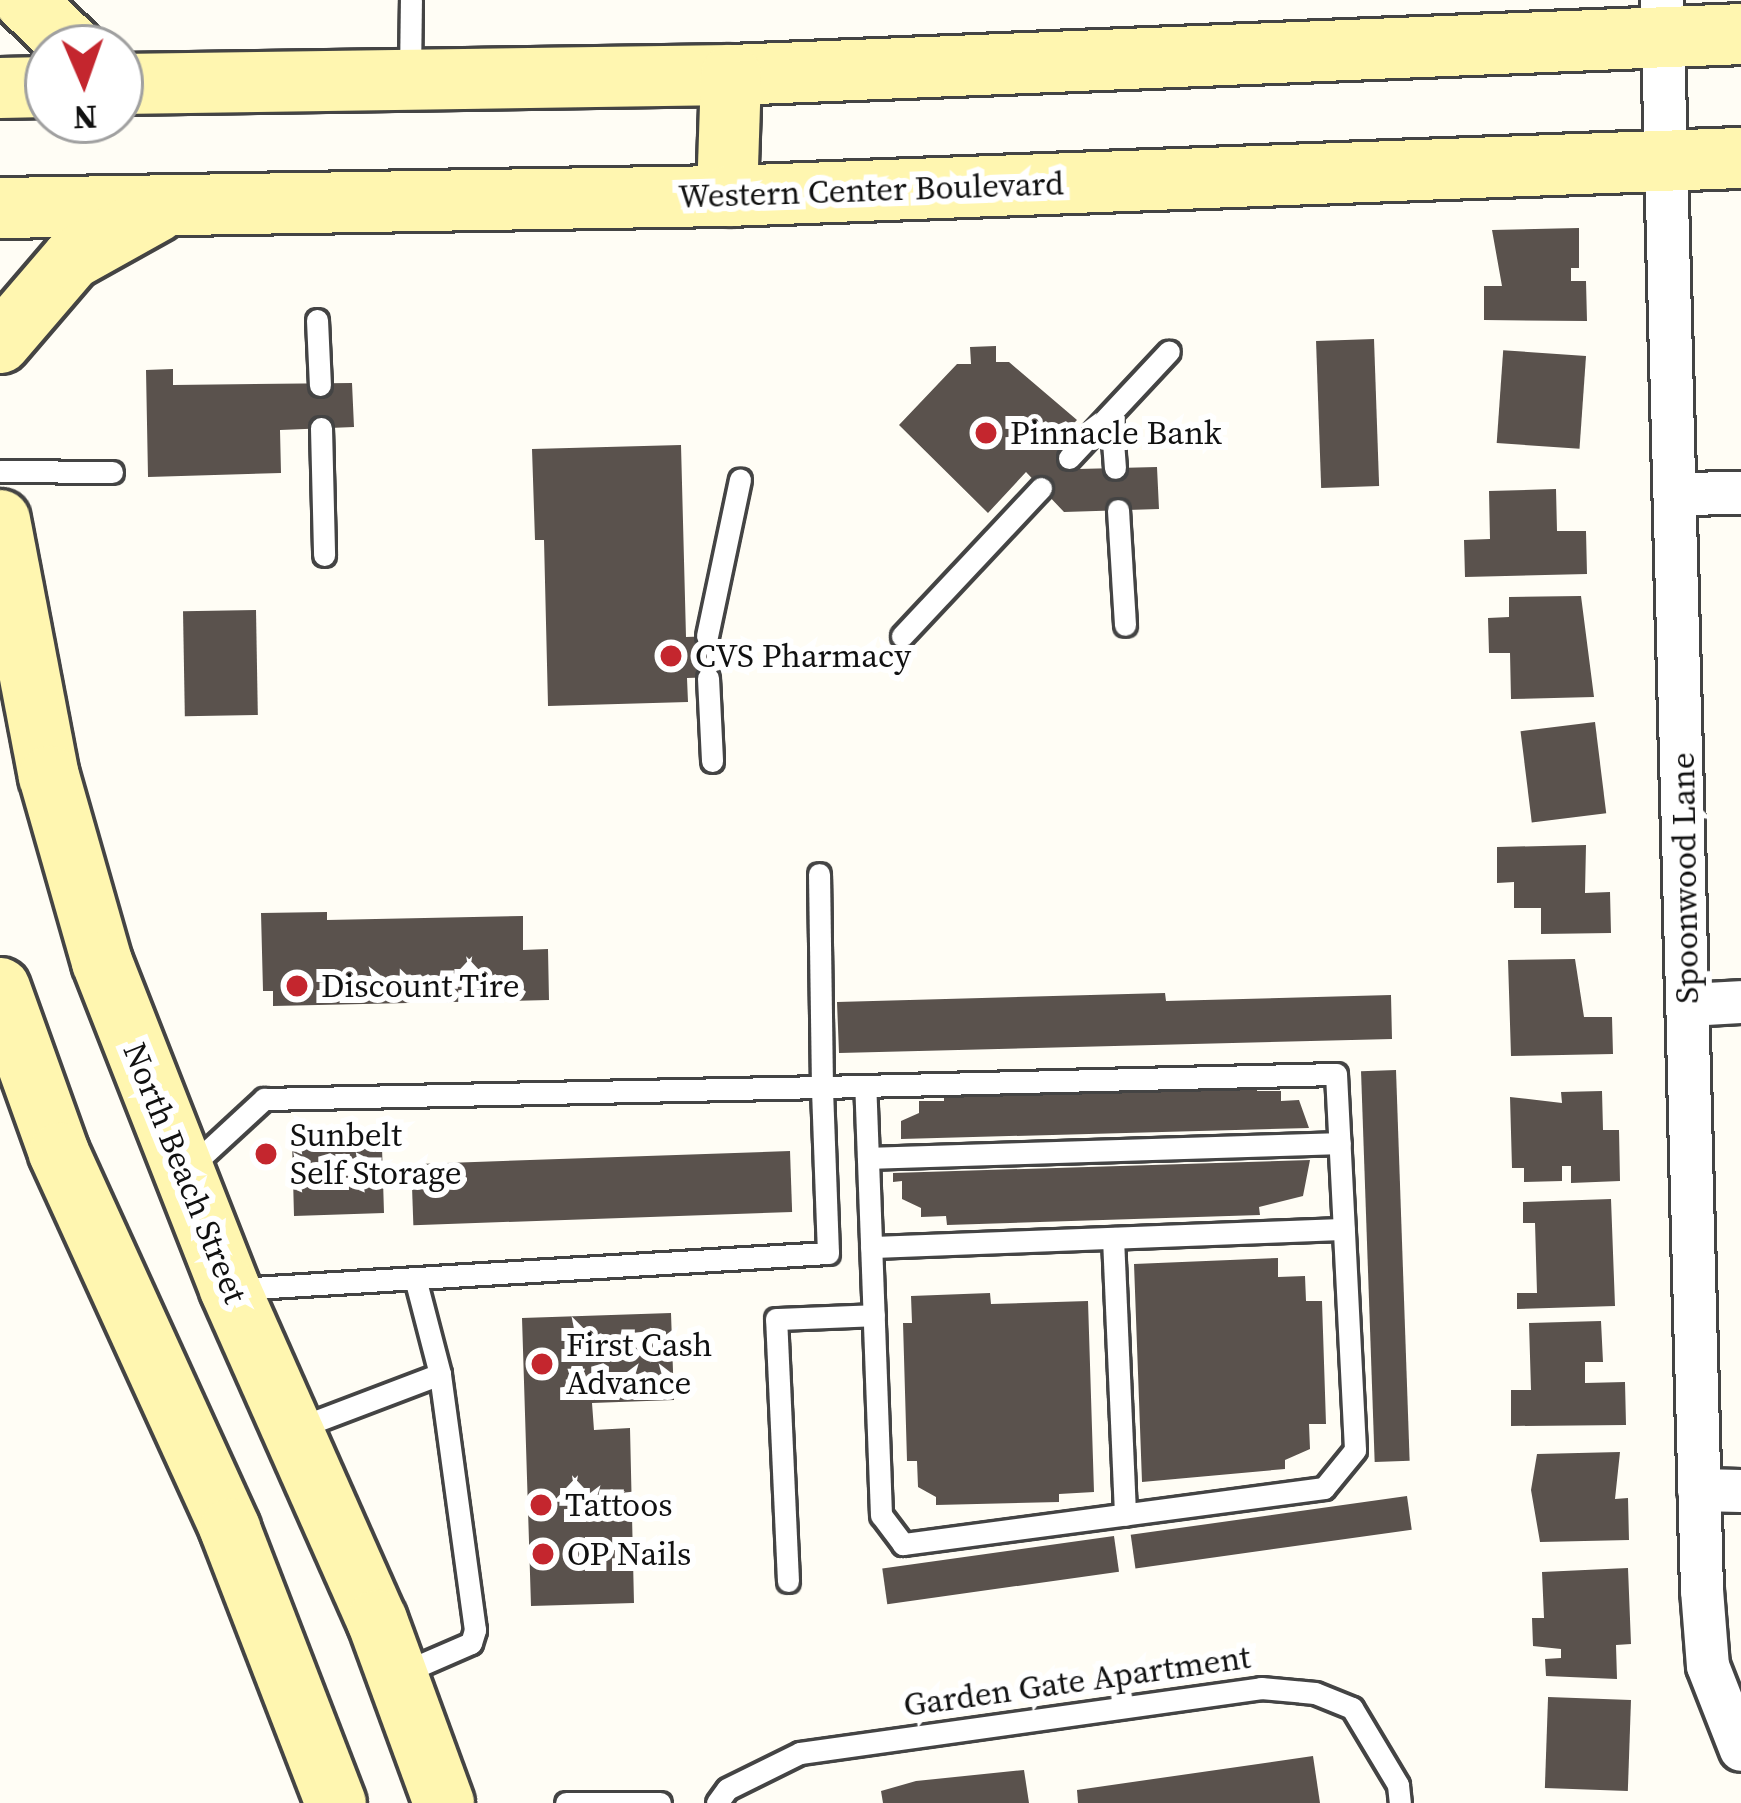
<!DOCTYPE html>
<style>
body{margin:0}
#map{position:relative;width:1741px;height:1803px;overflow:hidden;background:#fffdf5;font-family:"Source Serif 4",serif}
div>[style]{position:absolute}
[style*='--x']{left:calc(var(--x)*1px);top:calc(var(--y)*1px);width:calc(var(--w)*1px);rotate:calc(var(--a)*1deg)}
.building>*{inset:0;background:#5a524d;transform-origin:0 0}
.roads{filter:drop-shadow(3px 0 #444) drop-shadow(-3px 0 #444) drop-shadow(0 3px #444) drop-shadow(0 -3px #444)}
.service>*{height:21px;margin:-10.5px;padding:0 10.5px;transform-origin:10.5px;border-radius:10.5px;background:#fff}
.minor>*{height:42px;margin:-21px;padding:0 21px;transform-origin:21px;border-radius:21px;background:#fff}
.secondary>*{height:60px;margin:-30px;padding:0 30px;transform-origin:30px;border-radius:30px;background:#fff6b0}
.dots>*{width:33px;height:33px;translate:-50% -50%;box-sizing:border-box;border:6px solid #fff;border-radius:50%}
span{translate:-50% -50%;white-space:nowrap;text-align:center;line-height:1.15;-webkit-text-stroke:12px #fff;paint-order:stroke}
.street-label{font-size:33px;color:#111}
.poi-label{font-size:33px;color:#111}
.left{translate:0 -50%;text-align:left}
.north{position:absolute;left:24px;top:24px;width:120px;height:120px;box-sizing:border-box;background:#fff;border:3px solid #a0a0a0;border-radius:50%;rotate:178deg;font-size:33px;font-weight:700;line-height:48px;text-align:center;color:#111}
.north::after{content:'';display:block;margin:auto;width:42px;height:54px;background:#c4262e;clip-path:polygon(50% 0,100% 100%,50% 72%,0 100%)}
</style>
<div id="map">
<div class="building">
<i style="clip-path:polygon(1579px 228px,1579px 268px,1571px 268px,1571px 281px,1586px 281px,1587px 321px,1484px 320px,1484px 286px,1502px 286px,1492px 230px)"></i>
<i style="left:1374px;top:339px;width:147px;height:58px;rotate:88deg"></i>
<i style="clip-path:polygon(996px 346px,996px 362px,1009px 362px,1077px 420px,1056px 442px,1078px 469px,1157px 467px,1159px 509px,1064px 512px,1026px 472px,988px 513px,899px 425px,957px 364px,971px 364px,970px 347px)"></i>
<i style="left:1586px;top:356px;width:93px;height:83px;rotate:94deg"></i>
<i style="clip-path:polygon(173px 369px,173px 385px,352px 383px,354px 427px,280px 430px,281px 473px,148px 477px,146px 370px)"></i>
<i style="clip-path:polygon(681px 445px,686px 637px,715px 636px,716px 677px,687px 678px,688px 702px,548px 706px,544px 540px,535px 540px,532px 449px)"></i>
<i style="clip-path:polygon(1556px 489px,1557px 531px,1586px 531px,1587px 574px,1465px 577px,1464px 540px,1490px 539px,1489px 491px)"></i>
<i style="clip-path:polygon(1581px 596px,1594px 697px,1511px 699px,1510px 653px,1489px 653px,1488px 618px,1509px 617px,1509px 597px)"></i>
<i style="left:256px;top:610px;width:105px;height:73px;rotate:89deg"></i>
<i style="left:1595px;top:722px;width:92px;height:75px;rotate:83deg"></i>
<i style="clip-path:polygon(1586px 845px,1585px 893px,1610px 892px,1611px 933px,1541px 934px,1541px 908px,1514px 908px,1514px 882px,1497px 883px,1497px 847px)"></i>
<i style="clip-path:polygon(327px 912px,327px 920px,523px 916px,523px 950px,548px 949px,549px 1000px,273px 1006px,273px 991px,263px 991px,261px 913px)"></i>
<i style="clip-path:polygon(1575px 959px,1584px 1017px,1612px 1017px,1613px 1054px,1511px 1056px,1508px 960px)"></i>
<i style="clip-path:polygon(1165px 993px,1166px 1001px,1391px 995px,1392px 1039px,839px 1053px,837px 1002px)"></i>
<i style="left:1396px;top:1070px;width:391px;height:35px;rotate:88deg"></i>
<i style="clip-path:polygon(1257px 1084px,1257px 1091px,1281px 1091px,1281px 1101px,1299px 1100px,1309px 1128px,901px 1139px,901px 1121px,919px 1113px,919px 1101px,944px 1101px,944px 1092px)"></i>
<i style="clip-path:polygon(1602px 1091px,1603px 1130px,1619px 1130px,1620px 1181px,1571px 1183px,1571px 1166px,1562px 1166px,1562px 1181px,1524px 1182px,1524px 1168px,1512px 1168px,1510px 1097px,1562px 1103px,1561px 1092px)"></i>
<i style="clip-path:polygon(313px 1140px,313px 1148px,382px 1147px,384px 1213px,294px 1216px,292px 1141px)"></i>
<i style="left:790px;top:1151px;width:61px;height:379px;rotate:88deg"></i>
<i style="clip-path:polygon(1310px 1160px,1303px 1196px,1259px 1207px,1260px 1215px,947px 1225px,946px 1216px,921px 1217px,921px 1208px,902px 1199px,902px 1181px,893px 1182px,893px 1173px)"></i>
<i style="clip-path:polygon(1611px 1199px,1615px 1306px,1517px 1309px,1517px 1293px,1537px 1293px,1535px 1223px,1523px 1223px,1523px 1202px)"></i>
<i style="clip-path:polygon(1278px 1258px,1278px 1277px,1305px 1276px,1306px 1301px,1322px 1301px,1326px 1424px,1309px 1424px,1310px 1449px,1285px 1460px,1285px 1469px,1142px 1482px,1134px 1264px)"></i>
<i style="clip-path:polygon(990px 1293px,991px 1304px,1088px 1301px,1094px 1492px,1059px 1494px,1059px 1502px,936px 1505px,936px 1497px,918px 1487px,917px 1461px,907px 1461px,903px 1323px,912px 1323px,911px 1296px)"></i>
<i style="clip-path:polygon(671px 1313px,674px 1400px,592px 1403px,594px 1430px,630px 1428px,634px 1603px,531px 1606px,522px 1318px)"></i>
<i style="clip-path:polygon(1601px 1321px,1603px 1362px,1585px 1362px,1585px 1383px,1625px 1382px,1626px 1425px,1511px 1426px,1511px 1390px,1531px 1390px,1529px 1323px)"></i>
<i style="clip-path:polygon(1620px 1452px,1615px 1499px,1628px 1498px,1629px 1540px,1540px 1542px,1531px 1490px,1537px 1454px)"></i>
<i style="left:1407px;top:1496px;width:34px;height:279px;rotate:82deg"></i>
<i style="left:1114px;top:1536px;width:36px;height:234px;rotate:82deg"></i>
<i style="clip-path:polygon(1628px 1568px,1631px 1644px,1616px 1645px,1617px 1679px,1546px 1676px,1545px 1659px,1561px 1658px,1561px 1649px,1533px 1646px,1532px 1618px,1544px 1618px,1542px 1572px)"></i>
<i style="left:1631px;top:1700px;width:91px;height:83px;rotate:92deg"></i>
<i style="clip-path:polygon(1313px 1756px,1320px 1803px,1078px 1803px,1077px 1790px)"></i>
<i style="clip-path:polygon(1024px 1770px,1029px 1803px,883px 1803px,881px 1791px,916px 1781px)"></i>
</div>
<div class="roads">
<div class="service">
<i style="--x:410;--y:77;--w:77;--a:-89.3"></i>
<i style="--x:317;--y:320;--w:65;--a:87.4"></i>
<i style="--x:1111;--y:414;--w:54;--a:85.8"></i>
<i style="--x:321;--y:428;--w:127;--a:88.6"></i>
<i style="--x:1069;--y:458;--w:146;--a:-46.9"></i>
<i style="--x:0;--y:471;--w:112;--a:0.5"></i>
<i style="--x:1118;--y:510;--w:115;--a:86.5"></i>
<i style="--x:707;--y:636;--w:160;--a:-78.1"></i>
<i style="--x:902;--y:636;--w:203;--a:-46.8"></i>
<i style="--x:708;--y:678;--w:83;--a:87.2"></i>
<i style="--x:868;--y:1158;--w:472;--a:-1.8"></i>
<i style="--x:187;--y:1170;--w:105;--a:-42.7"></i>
<i style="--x:264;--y:1099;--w:558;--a:-1.23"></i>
<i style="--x:822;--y:1087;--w:213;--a:-90.8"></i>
<i style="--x:1113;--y:1238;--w:277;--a:87.5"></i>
<i style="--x:871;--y:1247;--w:473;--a:-2.2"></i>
<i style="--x:237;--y:1289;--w:592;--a:-3.49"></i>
<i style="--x:828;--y:1253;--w:166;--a:-92.1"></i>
<i style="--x:822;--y:1087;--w:514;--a:-1.45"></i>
<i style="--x:1336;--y:1074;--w:376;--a:87.1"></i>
<i style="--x:1355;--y:1450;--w:49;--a:129.2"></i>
<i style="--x:1324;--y:1488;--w:425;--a:172.4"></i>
<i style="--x:903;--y:1544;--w:36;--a:-127"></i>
<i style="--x:881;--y:1515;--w:429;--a:-92.1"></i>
<i style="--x:298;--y:1428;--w:152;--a:-20.8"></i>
<i style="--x:440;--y:1374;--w:99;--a:-104.6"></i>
<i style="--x:788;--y:1581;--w:262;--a:-92.6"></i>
<i style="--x:776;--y:1319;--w:98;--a:-2.3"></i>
<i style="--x:402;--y:1673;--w:75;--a:-23.5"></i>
<i style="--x:471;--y:1643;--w:14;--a:-73"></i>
<i style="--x:475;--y:1630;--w:258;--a:-97.8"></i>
<i style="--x:566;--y:1803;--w:94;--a:0"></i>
<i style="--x:717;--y:1803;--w:17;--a:-54"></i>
<i style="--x:727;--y:1789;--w:81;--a:-26.3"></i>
<i style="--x:800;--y:1753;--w:466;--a:-8"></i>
<i style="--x:1261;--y:1688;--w:54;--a:5.3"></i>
<i style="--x:1315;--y:1693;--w:40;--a:22"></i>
<i style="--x:1352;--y:1708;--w:90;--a:59.1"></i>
<i style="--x:1398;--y:1785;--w:18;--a:84"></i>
</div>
<div class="minor">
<i style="--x:1662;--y:0;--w:1591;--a:88.56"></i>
<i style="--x:1702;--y:1590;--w:76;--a:85.5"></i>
<i style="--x:1708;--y:1666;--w:90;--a:68.6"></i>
<i style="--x:1677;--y:494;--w:64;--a:-0.9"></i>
<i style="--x:1688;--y:1005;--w:53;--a:-3.2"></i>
<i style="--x:1699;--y:1490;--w:42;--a:1.4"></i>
</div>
<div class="secondary">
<i style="--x:24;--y:0;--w:69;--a:43.8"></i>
<i style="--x:120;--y:84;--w:611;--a:-0.84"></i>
<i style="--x:731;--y:75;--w:1011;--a:-2.32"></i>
<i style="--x:0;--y:88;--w:48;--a:-1.2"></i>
<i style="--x:727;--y:196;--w:121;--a:-88.1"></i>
<i style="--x:0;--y:208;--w:727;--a:-0.95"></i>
<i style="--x:727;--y:196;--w:1015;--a:-2.15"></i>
<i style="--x:0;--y:343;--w:111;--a:-49.4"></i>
<i style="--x:72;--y:259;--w:98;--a:-29.2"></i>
<i style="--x:0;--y:520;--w:261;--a:79.2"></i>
<i style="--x:49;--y:776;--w:193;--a:74.1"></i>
<i style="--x:102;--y:962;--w:351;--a:68.6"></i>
<i style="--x:230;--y:1289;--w:362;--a:66.1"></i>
<i style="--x:377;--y:1620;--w:195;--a:69.9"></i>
<i style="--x:0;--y:988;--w:175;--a:70.3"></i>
<i style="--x:59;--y:1153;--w:413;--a:65.5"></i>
<i style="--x:230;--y:1529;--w:294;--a:68.9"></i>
</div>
</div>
<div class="dots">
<i style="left:986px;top:433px;background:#c4262e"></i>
<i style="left:671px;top:656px;background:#c4262e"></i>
<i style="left:297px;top:986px;background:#c4262e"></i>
<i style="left:266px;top:1154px;background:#c4262e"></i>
<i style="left:542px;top:1364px;background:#c4262e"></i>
<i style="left:541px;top:1505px;background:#c4262e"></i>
<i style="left:543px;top:1554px;background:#c4262e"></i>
</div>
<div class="street-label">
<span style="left:871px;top:190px;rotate:-2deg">Western Center Boulevard</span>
<span style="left:1685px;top:878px;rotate:-91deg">Spoonwood Lane</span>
<span style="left:185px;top:1173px;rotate:68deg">North Beach Street</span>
<span style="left:1077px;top:1681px;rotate:-8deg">Garden Gate Apartment</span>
</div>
<div class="poi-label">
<span class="left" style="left:1010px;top:433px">Pinnacle Bank</span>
<span class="left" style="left:695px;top:656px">CVS Pharmacy</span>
<span class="left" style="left:321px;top:986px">Discount Tire</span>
<span class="left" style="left:290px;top:1154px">Sunbelt<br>Self Storage</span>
<span class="left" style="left:566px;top:1364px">First Cash<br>Advance</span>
<span class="left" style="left:565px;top:1505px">Tattoos</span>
<span class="left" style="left:567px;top:1554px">OP Nails</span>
</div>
<div class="north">N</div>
</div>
